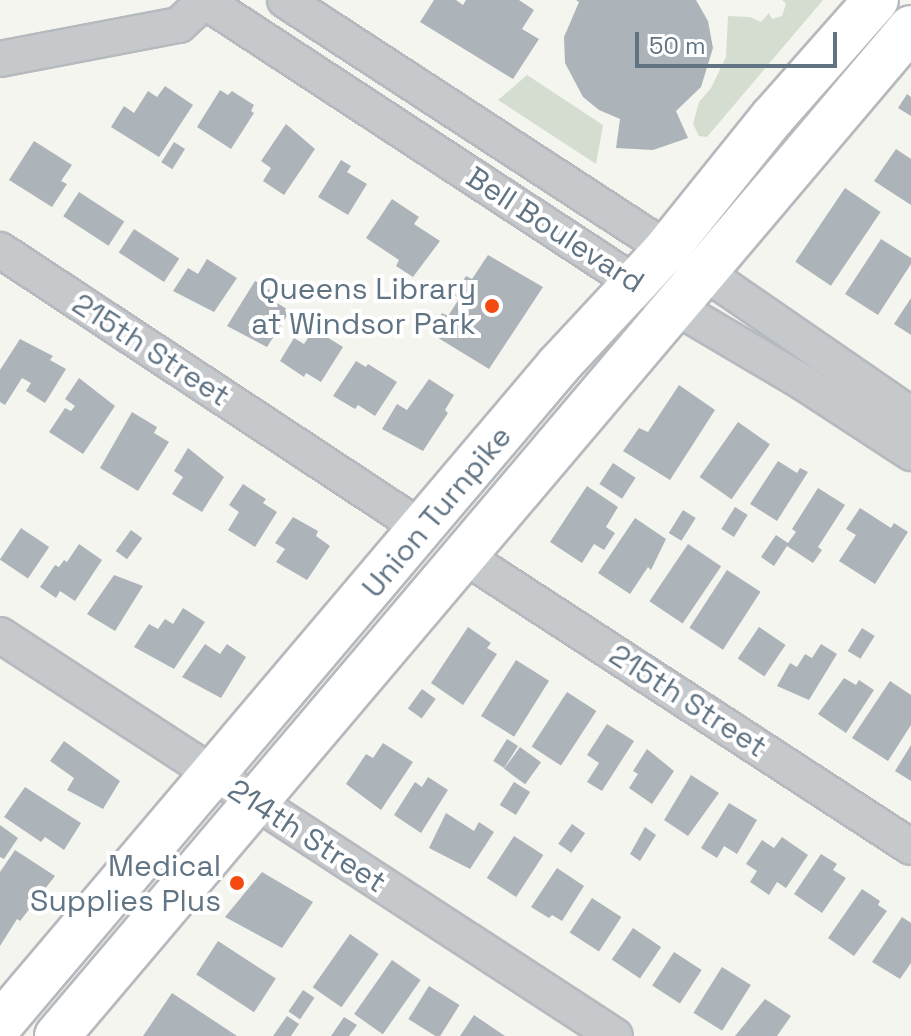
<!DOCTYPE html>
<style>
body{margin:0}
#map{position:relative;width:911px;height:1036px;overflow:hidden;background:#f5f5f0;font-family:"Space Grotesk",sans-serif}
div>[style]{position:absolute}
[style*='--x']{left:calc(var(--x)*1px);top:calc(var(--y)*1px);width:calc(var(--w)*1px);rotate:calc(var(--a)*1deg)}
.green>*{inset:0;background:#d5ddd1}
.building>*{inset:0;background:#acb4b9;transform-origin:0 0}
.roads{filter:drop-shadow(2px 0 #b6babe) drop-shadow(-2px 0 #b6babe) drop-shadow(0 2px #b6babe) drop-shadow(0 -2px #b6babe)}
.minor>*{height:34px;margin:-17px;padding:0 17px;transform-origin:17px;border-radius:17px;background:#c6c9cc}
.major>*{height:44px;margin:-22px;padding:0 22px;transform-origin:22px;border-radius:22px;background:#fff}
.dots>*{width:22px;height:22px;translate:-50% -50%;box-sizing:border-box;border:4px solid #fff;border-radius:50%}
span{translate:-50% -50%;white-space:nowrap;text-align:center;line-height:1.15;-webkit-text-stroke:8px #fff;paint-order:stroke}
.street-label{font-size:30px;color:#617484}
.poi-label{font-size:30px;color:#617484}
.right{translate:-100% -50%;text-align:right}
.scale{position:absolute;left:635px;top:32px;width:202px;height:36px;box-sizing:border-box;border:4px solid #617484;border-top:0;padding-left:10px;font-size:24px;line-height:28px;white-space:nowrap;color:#617484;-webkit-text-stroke:6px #fff;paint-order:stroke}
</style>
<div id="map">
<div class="green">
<i style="clip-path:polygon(782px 0,823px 0,707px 137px,699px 136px,693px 124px,699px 102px,711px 88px,726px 57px,728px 16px,750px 17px,761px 22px,769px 13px,772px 19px,782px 16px,786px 4px)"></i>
<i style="clip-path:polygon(527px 75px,603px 125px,596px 164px,498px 100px)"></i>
</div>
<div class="building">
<i style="clip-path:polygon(434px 0,456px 0,463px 5px,466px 0,519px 0,534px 10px,522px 29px,539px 39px,513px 79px,420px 22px)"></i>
<i style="clip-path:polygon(576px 0,696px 0,708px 21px,713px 48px,701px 87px,676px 111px,688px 138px,653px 150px,616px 148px,620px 119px,599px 110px,583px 97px,565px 63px,564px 37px,579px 2px)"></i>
<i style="clip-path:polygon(165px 86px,193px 105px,159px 157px,111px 127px,124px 106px,134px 113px,148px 91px,157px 97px)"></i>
<i style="clip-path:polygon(220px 90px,228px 95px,232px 91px,254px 105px,251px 111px,254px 113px,231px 149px,197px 127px)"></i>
<i style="clip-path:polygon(907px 94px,911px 97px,911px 116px,898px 108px)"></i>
<i style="clip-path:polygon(286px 124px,315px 149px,284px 195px,263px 181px,271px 168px,261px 161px)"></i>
<i style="clip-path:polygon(34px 141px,72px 165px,61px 181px,67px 184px,52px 207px,9px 180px)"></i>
<i style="left:174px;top:142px;width:13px;height:24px;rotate:32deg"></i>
<i style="clip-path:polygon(896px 149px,911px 159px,911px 205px,874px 181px)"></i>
<i style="clip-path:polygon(341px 160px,351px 166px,347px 172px,367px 184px,348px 215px,318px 197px)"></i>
<i style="left:845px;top:188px;width:43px;height:89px;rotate:34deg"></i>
<i style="left:79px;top:192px;width:54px;height:29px;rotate:33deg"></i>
<i style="clip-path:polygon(392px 199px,419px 217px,414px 224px,440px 241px,413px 277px,396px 266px,399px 260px,366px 238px)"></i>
<i style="left:134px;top:229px;width:54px;height:28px;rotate:33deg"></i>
<i style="clip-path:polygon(881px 239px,911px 258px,911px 264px,878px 315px,845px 294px)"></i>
<i style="clip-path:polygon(488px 255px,543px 287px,489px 369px,430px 333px,442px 313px,448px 316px,459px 299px,455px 295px,466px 276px,472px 279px)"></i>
<i style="clip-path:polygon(207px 259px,237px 278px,214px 312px,173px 291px,188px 268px,198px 274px)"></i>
<i style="clip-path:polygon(255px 281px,270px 290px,266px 296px,290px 311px,267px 347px,227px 326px)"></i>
<i style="clip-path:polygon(911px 298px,911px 335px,894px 324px)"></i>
<i style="clip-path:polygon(314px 329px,343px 347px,321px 382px,306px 373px,304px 377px,280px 361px,294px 338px,304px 344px)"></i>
<i style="clip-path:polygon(20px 339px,53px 356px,50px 360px,66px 369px,45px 403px,26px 391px,31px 383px,22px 378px,5px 405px,0 402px,0 370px)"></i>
<i style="clip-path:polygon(356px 361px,366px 367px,368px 364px,397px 382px,375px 416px,358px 405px,355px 409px,333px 396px)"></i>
<i style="clip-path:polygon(79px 378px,115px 406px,83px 454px,49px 432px,65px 408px,71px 411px,75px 406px,65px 399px)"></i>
<i style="clip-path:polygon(429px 379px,454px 395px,445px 410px,448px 413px,423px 451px,382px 429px,397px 404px,407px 410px)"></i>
<i style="clip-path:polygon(679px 385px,715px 410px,670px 480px,623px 451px,639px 428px,648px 432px)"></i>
<i style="clip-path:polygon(132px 412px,157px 427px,154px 433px,169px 442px,138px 491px,100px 468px)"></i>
<i style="left:738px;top:422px;width:39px;height:67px;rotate:35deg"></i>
<i style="clip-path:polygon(188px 448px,224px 477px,202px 512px,172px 494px,183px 477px,174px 471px)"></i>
<i style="clip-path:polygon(778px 461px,797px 473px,800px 468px,808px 472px,777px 521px,750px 504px)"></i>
<i style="left:613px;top:463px;width:27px;height:25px;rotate:33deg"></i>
<i style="clip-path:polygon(243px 484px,266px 499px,263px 503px,277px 512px,255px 547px,228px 530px,239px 512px,229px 505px)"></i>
<i style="clip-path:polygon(587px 486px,618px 507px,606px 527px,615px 533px,604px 550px,594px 544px,582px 563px,550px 542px)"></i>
<i style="clip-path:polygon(818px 488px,845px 505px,818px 547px,822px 550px,813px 563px,787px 546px,774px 566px,761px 557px,776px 535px,788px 543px,796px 532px,792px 529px)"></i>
<i style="left:735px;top:507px;width:15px;height:26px;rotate:32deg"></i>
<i style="clip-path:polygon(860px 508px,891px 528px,894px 523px,908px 532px,875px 584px,839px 561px,856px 535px,846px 529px)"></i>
<i style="left:683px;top:510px;width:15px;height:27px;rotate:32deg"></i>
<i style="clip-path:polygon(293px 517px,318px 531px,316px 536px,330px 546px,307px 580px,276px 562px,285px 549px,275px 543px)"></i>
<i style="clip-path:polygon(635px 518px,666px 539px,651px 570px,648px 567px,630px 594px,598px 573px)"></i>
<i style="left:21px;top:528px;width:34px;height:38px;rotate:34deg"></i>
<i style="left:131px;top:530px;width:14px;height:26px;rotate:36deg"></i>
<i style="clip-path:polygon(79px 544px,102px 560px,75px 601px,60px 591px,56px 598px,40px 587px,55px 565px,59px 567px,64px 560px,67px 562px)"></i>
<i style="left:688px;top:544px;width:40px;height:69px;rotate:34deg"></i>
<i style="left:727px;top:570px;width:40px;height:69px;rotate:33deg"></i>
<i style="clip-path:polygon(114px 575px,143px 586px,115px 631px,87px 614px)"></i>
<i style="clip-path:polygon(183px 608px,205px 622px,174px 669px,134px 647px,149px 624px,158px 629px,165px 619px,173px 624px)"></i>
<i style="clip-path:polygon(468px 627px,491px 643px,487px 648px,497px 654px,463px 705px,431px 683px)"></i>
<i style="left:759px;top:627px;width:32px;height:38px;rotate:34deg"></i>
<i style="left:862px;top:628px;width:15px;height:27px;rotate:32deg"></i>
<i style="clip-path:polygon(205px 644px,220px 654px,227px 644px,246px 657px,221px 698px,182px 677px)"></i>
<i style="clip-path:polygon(821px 644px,837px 654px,809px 700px,777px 686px,790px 663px,797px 667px,805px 654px,812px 658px)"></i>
<i style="left:516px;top:660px;width:39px;height:66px;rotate:32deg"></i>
<i style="clip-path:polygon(844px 678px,856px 685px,859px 680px,874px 690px,846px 733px,818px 714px)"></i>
<i style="clip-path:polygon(890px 681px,911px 695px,911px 725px,888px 761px,852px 738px)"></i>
<i style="left:422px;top:689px;width:17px;height:24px;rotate:36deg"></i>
<i style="left:567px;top:692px;width:35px;height:65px;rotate:33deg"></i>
<i style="clip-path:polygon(607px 724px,634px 741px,602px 791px,587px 782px,599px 763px,587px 755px)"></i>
<i style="left:507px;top:739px;width:13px;height:26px;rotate:32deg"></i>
<i style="clip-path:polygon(64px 741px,120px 781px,103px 809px,67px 790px,74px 778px,50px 761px)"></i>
<i style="clip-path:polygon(383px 743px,413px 762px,381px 810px,346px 784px,366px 754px,373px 758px)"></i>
<i style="clip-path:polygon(911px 745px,911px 781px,895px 771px)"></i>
<i style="left:520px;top:747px;width:26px;height:27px;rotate:36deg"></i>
<i style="clip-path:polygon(647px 749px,674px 771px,652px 804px,629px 788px,638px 774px,633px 771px)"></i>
<i style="clip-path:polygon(691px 775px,719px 793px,688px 836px,664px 820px)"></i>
<i style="clip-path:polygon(428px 777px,448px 790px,421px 833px,394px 815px,415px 782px,422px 787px)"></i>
<i style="left:514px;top:782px;width:19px;height:27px;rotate:32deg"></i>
<i style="clip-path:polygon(25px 787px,81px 823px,64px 850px,45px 837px,41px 842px,4px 817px)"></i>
<i style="clip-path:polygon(729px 803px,757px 820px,737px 854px,724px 846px,717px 858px,701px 848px)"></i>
<i style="clip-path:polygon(446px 813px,474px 831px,479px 822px,494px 832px,470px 869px,429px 848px)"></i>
<i style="left:572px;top:824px;width:16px;height:24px;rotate:35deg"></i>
<i style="clip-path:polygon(0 825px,18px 838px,4px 859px,0 857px)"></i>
<i style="clip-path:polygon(645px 827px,656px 835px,640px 861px,630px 854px)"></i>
<i style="left:514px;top:836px;width:35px;height:50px;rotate:33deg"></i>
<i style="clip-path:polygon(782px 837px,808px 855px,786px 888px,777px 882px,769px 895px,750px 882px,757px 871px,746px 864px,762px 840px,774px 848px)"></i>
<i style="clip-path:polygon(15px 850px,55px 876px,20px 921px,17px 919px,0 946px,0 872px)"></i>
<i style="clip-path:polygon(821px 854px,837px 864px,833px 870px,846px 878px,822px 913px,794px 894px)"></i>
<i style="clip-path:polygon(557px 868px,584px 886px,562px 921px,552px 915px,549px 918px,531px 907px)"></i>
<i style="clip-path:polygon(262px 872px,313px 902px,282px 948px,225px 917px)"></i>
<i style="clip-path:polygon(862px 889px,880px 901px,878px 905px,887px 911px,854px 956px,828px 938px)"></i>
<i style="left:592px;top:898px;width:35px;height:41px;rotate:33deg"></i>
<i style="clip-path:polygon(902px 917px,911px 923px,911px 963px,900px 979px,872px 962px)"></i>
<i style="left:633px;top:928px;width:34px;height:38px;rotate:34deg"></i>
<i style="left:350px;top:934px;width:35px;height:65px;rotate:35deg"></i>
<i style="left:218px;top:941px;width:69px;height:40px;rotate:33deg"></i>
<i style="left:674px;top:952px;width:33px;height:40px;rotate:33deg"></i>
<i style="left:392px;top:960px;width:35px;height:66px;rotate:35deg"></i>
<i style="left:722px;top:967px;width:34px;height:54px;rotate:32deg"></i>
<i style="left:429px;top:986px;width:36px;height:39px;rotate:32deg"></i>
<i style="left:303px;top:990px;width:14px;height:26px;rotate:34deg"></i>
<i style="clip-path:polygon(172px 993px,237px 1036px,143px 1036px)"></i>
<i style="clip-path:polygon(765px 999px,791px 1016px,777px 1036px,735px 1036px)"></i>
<i style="clip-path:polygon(474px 1015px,505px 1036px,460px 1036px)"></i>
<i style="clip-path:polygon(287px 1016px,299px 1024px,291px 1036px,273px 1036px)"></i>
<i style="clip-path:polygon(344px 1017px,357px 1025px,349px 1036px,331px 1036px)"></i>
</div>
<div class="roads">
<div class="minor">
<i style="--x:203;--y:0;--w:516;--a:33.23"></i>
<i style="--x:635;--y:283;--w:196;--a:30.6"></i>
<i style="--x:804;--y:383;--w:128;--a:33.2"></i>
<i style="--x:285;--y:0;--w:528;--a:33.09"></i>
<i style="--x:727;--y:288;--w:224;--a:34.6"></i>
<i style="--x:0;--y:59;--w:182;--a:-10.8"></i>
<i style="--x:179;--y:25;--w:37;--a:-43"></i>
<i style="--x:0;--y:250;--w:507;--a:33.41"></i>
<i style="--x:464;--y:556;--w:533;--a:33.06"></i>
<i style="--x:0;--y:635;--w:734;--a:33.11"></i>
</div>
<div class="major">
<i style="--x:0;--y:1025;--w:864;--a:-49.74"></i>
<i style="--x:558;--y:366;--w:157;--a:-47.1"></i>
<i style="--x:665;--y:251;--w:171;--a:-51.2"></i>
<i style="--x:772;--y:118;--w:157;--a:-48.6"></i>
<i style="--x:57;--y:1036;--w:1321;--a:-49.73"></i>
</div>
</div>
<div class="dots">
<i style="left:492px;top:306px;background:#f44a11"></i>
<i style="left:237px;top:883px;background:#f44a11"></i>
</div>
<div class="street-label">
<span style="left:555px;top:230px;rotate:33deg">Bell Boulevard</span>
<span style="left:151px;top:350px;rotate:33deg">215th Street</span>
<span style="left:437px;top:512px;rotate:-50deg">Union Turnpike</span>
<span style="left:688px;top:701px;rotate:33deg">215th Street</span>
<span style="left:307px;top:836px;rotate:33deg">214th Street</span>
</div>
<div class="poi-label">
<span class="right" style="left:476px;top:306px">Queens Library<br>at Windsor Park</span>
<span class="right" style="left:221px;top:883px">Medical<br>Supplies Plus</span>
</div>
<div class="scale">50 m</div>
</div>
